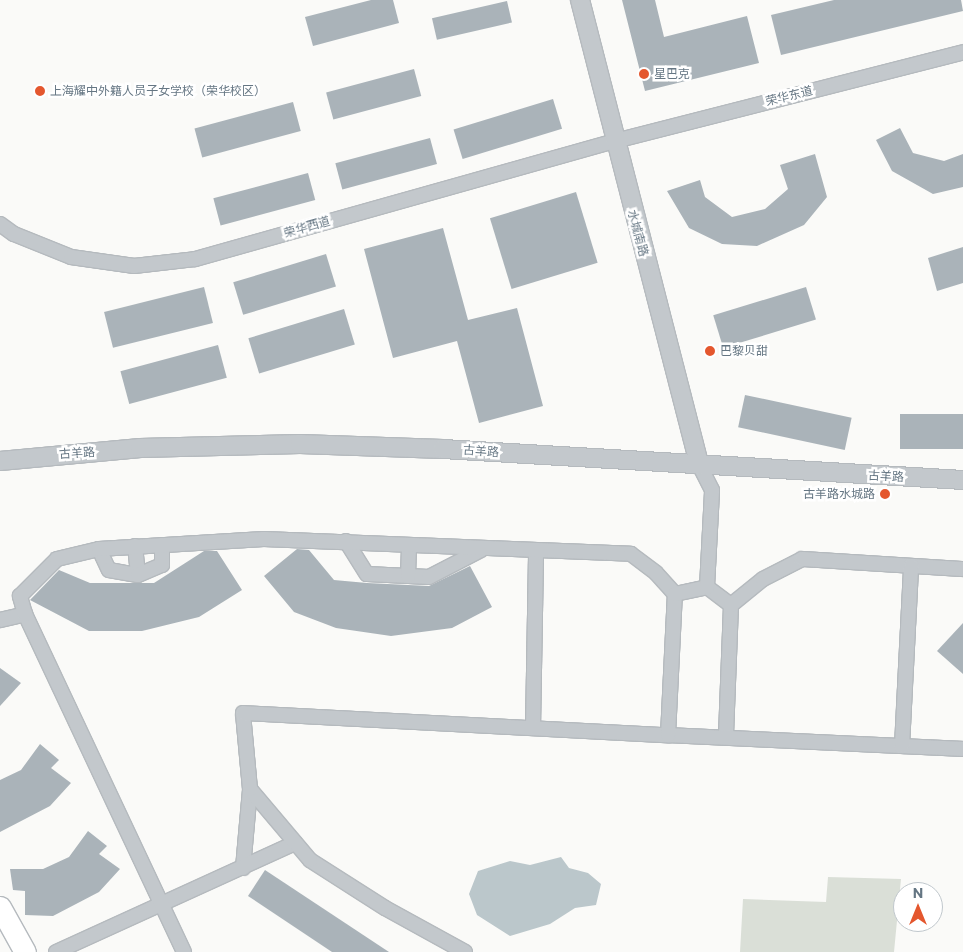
<!DOCTYPE html>
<meta charset="utf-8">
<style>
body{margin:0}
#map{position:relative;width:963px;height:952px;overflow:hidden;background:#fafaf8;font-family:Commissioner,"Noto Sans SC",sans-serif}
div>[style]{position:absolute}
[style*='--x']{left:calc(var(--x)*1px);top:calc(var(--y)*1px);width:calc(var(--w)*1px);rotate:calc(var(--a)*1deg)}
.green>*{inset:0;background:#dadfd7}
.water>*{inset:0;background:#bbc7cb}
.building>*{inset:0;background:#aab3b9;transform-origin:0 0}
.roads{filter:drop-shadow(1px 0 #b5babe) drop-shadow(-1px 0 #b5babe) drop-shadow(0 1px #b5babe) drop-shadow(0 -1px #b5babe)}
.minor>*{height:14px;margin:-7px;padding:0 7px;transform-origin:7px;border-radius:7px;background:#c3c8cc}
.tertiary>*{height:18px;margin:-9px;padding:0 9px;transform-origin:9px;border-radius:9px;background:#c3c8cc}
.primary>*{height:21px;margin:-10.5px;padding:0 10.5px;transform-origin:10.5px;border-radius:10.5px;background:#fff}
.dots>*{width:14px;height:14px;translate:-50% -50%;box-sizing:border-box;border:2px solid #fff;border-radius:50%}
span{translate:-50% -50%;white-space:nowrap;text-align:center;line-height:1.15;-webkit-text-stroke:5px #fff;paint-order:stroke}
.poi-label{font-size:12px;color:#657683}
.left{translate:0 -50%;text-align:left}
.right{translate:-100% -50%;text-align:right}
.street-label{font-size:12px;color:#657683}
.north{position:absolute;left:893px;top:882px;width:50px;height:50px;box-sizing:border-box;background:#fff;border:1px solid #c1c8cd;border-radius:50%;rotate:0deg;font-size:14px;font-weight:700;line-height:20px;text-align:center;color:#657683}
.north::after{content:'';display:block;margin:auto;width:18px;height:22px;background:#e4572e;clip-path:polygon(50% 0,100% 100%,50% 72%,0 100%)}
</style>
<div id="map">
<div class="green">
<i style="clip-path:polygon(828px 877px,901px 879px,894px 952px,740px 952px,743px 899px,826px 902px)"></i>
</div>
<div class="water">
<i style="clip-path:polygon(561px 857px,569px 868px,588px 873px,601px 884px,596px 905px,575px 908px,550px 924px,510px 936px,477px 915px,469px 894px,478px 871px,510px 861px,530px 865px)"></i>
</div>
<div class="building">
<i style="clip-path:polygon(371px 0,393px 0,399px 23px,313px 46px,305px 17px)"></i>
<i style="clip-path:polygon(622px 0,655px 0,664px 37px,747px 16px,759px 63px,645px 91px)"></i>
<i style="clip-path:polygon(834px 0,961px 0,963px 11px,781px 55px,771px 15px)"></i>
<i style="left:507px;top:1px;width:22px;height:77px;rotate:77deg"></i>
<i style="left:414px;top:69px;width:28px;height:91px;rotate:75deg"></i>
<i style="left:553px;top:99px;width:31px;height:104px;rotate:73deg"></i>
<i style="left:293px;top:102px;width:30px;height:102px;rotate:75deg"></i>
<i style="clip-path:polygon(900px 128px,913px 153px,944px 161px,963px 154px,963px 187px,933px 194px,892px 171px,876px 140px)"></i>
<i style="left:430px;top:138px;width:27px;height:98px;rotate:75deg"></i>
<i style="clip-path:polygon(815px 154px,827px 197px,804px 225px,757px 246px,722px 244px,689px 228px,667px 191px,700px 180px,705px 197px,732px 217px,765px 209px,788px 189px,780px 165px)"></i>
<i style="left:308px;top:173px;width:28px;height:98px;rotate:75deg"></i>
<i style="left:576px;top:192px;width:74px;height:90px;rotate:73deg"></i>
<i style="clip-path:polygon(443px 228px,468px 320px,517px 308px,543px 406px,479px 423px,457px 341px,393px 358px,364px 249px)"></i>
<i style="clip-path:polygon(963px 247px,963px 283px,937px 291px,928px 258px)"></i>
<i style="left:326px;top:254px;width:34px;height:97px;rotate:73deg"></i>
<i style="left:204px;top:287px;width:37px;height:103px;rotate:76deg"></i>
<i style="left:806px;top:287px;width:34px;height:97px;rotate:73deg"></i>
<i style="left:344px;top:309px;width:37px;height:100px;rotate:73deg"></i>
<i style="left:218px;top:345px;width:34px;height:101px;rotate:75deg"></i>
<i style="left:745px;top:395px;width:109px;height:33px;rotate:12deg"></i>
<i style="left:963px;top:414px;width:35px;height:63px;rotate:90deg"></i>
<i style="clip-path:polygon(297px 549px,309px 550px,334px 580px,367px 583px,429px 586px,470px 566px,492px 607px,452px 628px,391px 636px,336px 628px,294px 612px,264px 576px)"></i>
<i style="clip-path:polygon(204px 551px,217px 551px,242px 590px,199px 617px,142px 631px,89px 631px,30px 600px,59px 570px,90px 583px,154px 583px)"></i>
<i style="clip-path:polygon(963px 623px,963px 674px,937px 651px)"></i>
<i style="clip-path:polygon(0 668px,21px 683px,0 706px)"></i>
<i style="clip-path:polygon(40px 744px,59px 760px,51px 768px,71px 783px,50px 806px,0 832px,0 780px,21px 770px)"></i>
<i style="clip-path:polygon(88px 831px,107px 846px,99px 854px,120px 869px,99px 892px,53px 916px,25px 915px,25px 891px,13px 890px,10px 869px,43px 869px,69px 857px)"></i>
<i style="clip-path:polygon(265px 870px,389px 952px,332px 952px,248px 896px)"></i>
</div>
<div class="roads">
<div class="minor">
<i style="--x:0;--y:224;--w:17;--a:36"></i>
<i style="--x:14;--y:234;--w:61;--a:22"></i>
<i style="--x:71;--y:257;--w:64;--a:8.1"></i>
<i style="--x:134;--y:266;--w:61;--a:-6.5"></i>
<i style="--x:195;--y:259;--w:436;--a:-15.7"></i>
<i style="--x:615;--y:141;--w:359;--a:-14.3"></i>
<i style="--x:346;--y:541;--w:39;--a:58"></i>
<i style="--x:367;--y:574;--w:62;--a:2.8"></i>
<i style="--x:429;--y:577;--w:59;--a:-27.4"></i>
<i style="--x:135;--y:546;--w:29;--a:84"></i>
<i style="--x:99;--y:549;--w:23;--a:65"></i>
<i style="--x:109;--y:570;--w:29;--a:10"></i>
<i style="--x:138;--y:575;--w:26;--a:-23"></i>
<i style="--x:162;--y:565;--w:20;--a:-90"></i>
<i style="--x:408;--y:576;--w:31;--a:-88"></i>
<i style="--x:707;--y:587;--w:30;--a:37"></i>
<i style="--x:731;--y:605;--w:132;--a:92.2"></i>
<i style="--x:731;--y:605;--w:41;--a:-39.1"></i>
<i style="--x:763;--y:579;--w:44;--a:-27.1"></i>
<i style="--x:802;--y:559;--w:161;--a:3.6"></i>
<i style="--x:0;--y:620;--w:26;--a:-13"></i>
<i style="--x:533;--y:728;--w:176;--a:-89"></i>
<i style="--x:668;--y:735;--w:295;--a:2.7"></i>
<i style="--x:902;--y:746;--w:180;--a:-87.1"></i>
<i style="--x:243;--y:868;--w:79;--a:-84.9"></i>
<i style="--x:56;--y:952;--w:263;--a:-24.5"></i>
<i style="--x:184;--y:952;--w:374;--a:-115.2"></i>
<i style="--x:25;--y:614;--w:19;--a:-106"></i>
<i style="--x:20;--y:596;--w:52;--a:-45"></i>
<i style="--x:57;--y:559;--w:43;--a:-13.4"></i>
<i style="--x:99;--y:549;--w:165;--a:-3.5"></i>
<i style="--x:264;--y:539;--w:367;--a:2.3"></i>
<i style="--x:631;--y:554;--w:31;--a:37"></i>
<i style="--x:656;--y:573;--w:28;--a:48"></i>
<i style="--x:465;--y:952;--w:91;--a:-151.2"></i>
<i style="--x:385;--y:908;--w:89;--a:-147.4"></i>
<i style="--x:310;--y:860;--w:93;--a:-130.2"></i>
<i style="--x:250;--y:789;--w:76;--a:-95.3"></i>
<i style="--x:243;--y:713;--w:426;--a:3"></i>
<i style="--x:668;--y:735;--w:141;--a:-87.2"></i>
<i style="--x:675;--y:594;--w:33;--a:-12"></i>
<i style="--x:707;--y:587;--w:97;--a:-87"></i>
<i style="--x:712;--y:490;--w:28;--a:-117"></i>
</div>
<div class="tertiary">
<i style="--x:580;--y:0;--w:480;--a:75.6"></i>
<i style="--x:0;--y:461;--w:141;--a:-5.3"></i>
<i style="--x:140;--y:448;--w:160;--a:-1.4"></i>
<i style="--x:300;--y:444;--w:143;--a:2"></i>
<i style="--x:443;--y:449;--w:521;--a:3.41"></i>
</div>
<div class="primary">
<i style="--x:0;--y:907;--w:51;--a:60.9"></i>
</div>
</div>
<div class="dots">
<i style="left:644px;top:74px;background:#e4572e"></i>
<i style="left:40px;top:91px;background:#e4572e"></i>
<i style="left:710px;top:351px;background:#e4572e"></i>
<i style="left:885px;top:494px;background:#e4572e"></i>
</div>
<div class="poi-label">
<span class="left" style="left:654px;top:74px">星巴克</span>
<span class="left" style="left:50px;top:91px">上海耀中外籍人员子女学校（荣华校区）</span>
<span class="left" style="left:720px;top:351px">巴黎贝甜</span>
<span class="right" style="left:875px;top:494px">古羊路水城路</span>
</div>
<div class="street-label">
<span style="left:789px;top:96px;rotate:-14deg">荣华东道</span>
<span style="left:307px;top:227px;rotate:-16deg">荣华西道</span>
<span style="left:638px;top:233px;rotate:75deg">水城南路</span>
<span style="left:481px;top:451px;rotate:4deg">古羊路</span>
<span style="left:77px;top:453px;rotate:-4deg">古羊路</span>
<span style="left:886px;top:476px;rotate:3deg">古羊路</span>
</div>
<div class="north">N</div>
</div>
